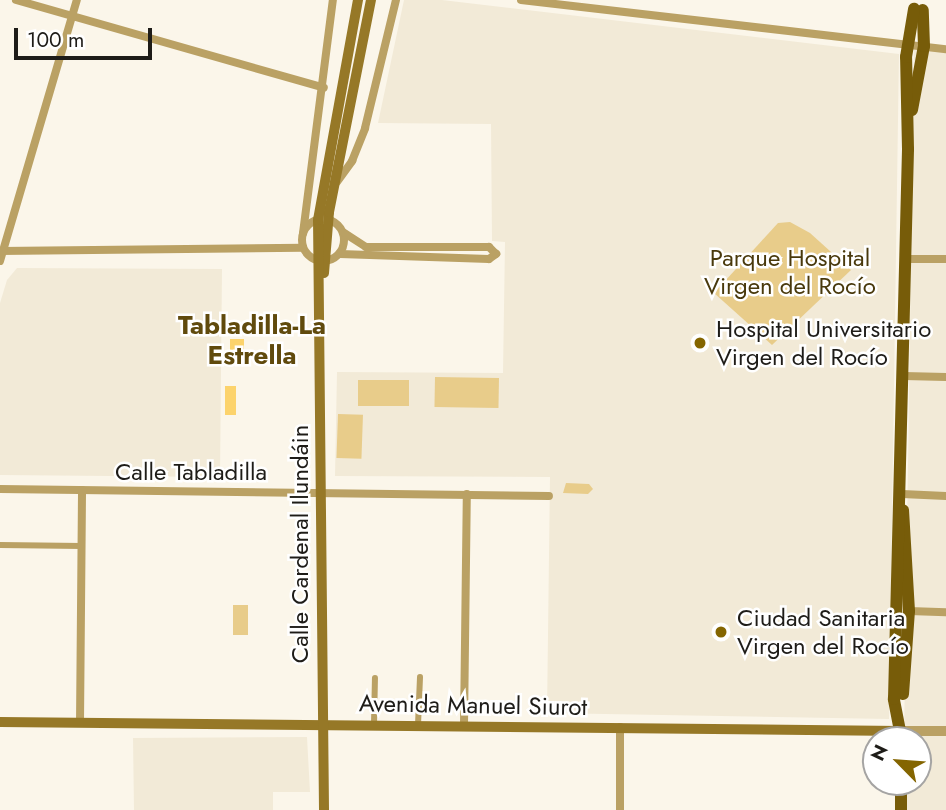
<!DOCTYPE html>
<meta charset="utf-8">
<style>
body{margin:0}
#map{position:relative;width:946px;height:810px;overflow:hidden;background:#fbf6ea;font-family:Jost,sans-serif}
div>[style]{position:absolute}
[style*='--x']{left:calc(var(--x)*1px);top:calc(var(--y)*1px);width:calc(var(--w)*1px);rotate:calc(var(--a)*1deg)}
.built>*{inset:0;background:#f2ead7}
.green>*{inset:0;background:#e8cc8a;transform-origin:0 0}
.water>*{inset:0;background:#fcd36c;transform-origin:0 0}
.pedestrian>*{height:6px;margin:-3px;padding:0 3px;transform-origin:3px;border-radius:3px;background:#baa164}
.minor>*{height:8px;margin:-4px;padding:0 4px;transform-origin:4px;border-radius:4px;background:#baa164}
.minor>.ring{margin:-4px;padding:0;box-sizing:content-box;background:none;border:8px solid #baa164;border-radius:50%}
.tertiary>*{height:10px;margin:-5px;padding:0 5px;transform-origin:5px;border-radius:5px;background:#baa164}
.secondary>*{height:10px;margin:-5px;padding:0 5px;transform-origin:5px;border-radius:5px;background:#967827}
.primary>*{height:12px;margin:-6px;padding:0 6px;transform-origin:6px;border-radius:6px;background:#775c09}
.dots>*{width:19px;height:19px;translate:-50% -50%;box-sizing:border-box;border:4px solid #fff;border-radius:50%}
span{translate:-50% -50%;white-space:nowrap;text-align:center;line-height:1.15;-webkit-text-stroke:5px #fff;paint-order:stroke}
.park-label{font-size:24px;color:#49390c}
.poi-label{font-size:24px;color:#1e1c18}
.left{translate:0 -50%;text-align:left}
.street-label{font-size:24px;color:#1e1c18}
.neighbourhood-label{font-size:26px;color:#604a0d;font-weight:700}
.north{position:absolute;left:862px;top:726px;width:70px;height:70px;box-sizing:border-box;background:#fff;border:2px solid #a5a4a3;border-radius:50%;rotate:295deg;font-size:19px;font-weight:700;line-height:28px;text-align:center;color:#1e1c18}
.north::after{content:'';display:block;margin:auto;width:24px;height:32px;background:#846500;clip-path:polygon(50% 0,100% 100%,50% 72%,0 100%)}
.scale{position:absolute;left:14px;top:28px;width:138px;height:32px;box-sizing:border-box;border:4px solid #1e1c18;border-top:0;padding-left:9px;font-size:21px;line-height:24px;white-space:nowrap;color:#1e1c18;-webkit-text-stroke:5px #fff;paint-order:stroke}
</style>
<div id="map">
<div class="built">
<i style="clip-path:polygon(404px 0,442px 0,899px 54px,889px 719px,547px 713px,550px 477px,335px 476px,337px 372px,503px 373px,505px 242px,492px 241px,491px 124px,378px 123px)"></i>
<i style="clip-path:polygon(914px 45px,946px 49px,946px 810px,903px 810px,904px 782px,918px 782px,918px 740px,904px 740px)"></i>
<i style="clip-path:polygon(17px 268px,222px 269px,220px 477px,0 475px,0 303px,7px 280px)"></i>
<i style="clip-path:polygon(307px 737px,310px 792px,273px 792px,273px 810px,134px 810px,133px 738px)"></i>
</div>
<div class="green">
<i style="clip-path:polygon(790px 222px,810px 233px,851px 270px,772px 345px,714px 293px,778px 223px)"></i>
<i style="left:435px;top:377px;width:64px;height:30px;rotate:1deg"></i>
<i style="left:358px;top:380px;width:51px;height:26px"></i>
<i style="left:338px;top:414px;width:25px;height:44px;rotate:2deg"></i>
<i style="clip-path:polygon(566px 483px,589px 484px,593px 489px,588px 494px,563px 493px)"></i>
<i style="left:248px;top:605px;width:30px;height:15px;rotate:90deg"></i>
</div>
<div class="water">
<i style="left:230px;top:339px;width:14px;height:25px"></i>
<i style="left:225px;top:386px;width:11px;height:29px"></i>
</div>
<div class="pedestrian">
<i style="--x:0;--y:545;--w:82;--a:0.7"></i>
<i style="--x:374;--y:724;--w:46;--a:-88.8"></i>
<i style="--x:418;--y:725;--w:48;--a:-87.6"></i>
</div>
<div class="minor">
<i style="--x:16;--y:0;--w:320;--a:15.9"></i>
<i style="--x:521;--y:0;--w:428;--a:6.6"></i>
<i style="--x:337;--y:182;--w:26;--a:-54"></i>
<i style="--x:352;--y:161;--w:35;--a:-68"></i>
<i style="--x:365;--y:128;--w:132;--a:-76.4"></i>
<i class="ring" style="left:302px;top:219px;width:34px;height:34px"></i>
<i style="--x:303;--y:233;--w:235;--a:-82.7"></i>
<i style="--x:0;--y:251;--w:303;--a:-0.6"></i>
<i style="--x:340;--y:254;--w:149;--a:1.9"></i>
<i style="--x:489;--y:259;--w:9;--a:-36"></i>
<i style="--x:496;--y:254;--w:10;--a:-135"></i>
<i style="--x:489;--y:247;--w:123;--a:180"></i>
<i style="--x:366;--y:247;--w:27;--a:-147"></i>
<i style="--x:906;--y:259;--w:40;--a:0"></i>
<i style="--x:0;--y:261;--w:272;--a:-73.6"></i>
<i style="--x:904;--y:376;--w:42;--a:1.4"></i>
<i style="--x:0;--y:489;--w:549;--a:0.73"></i>
<i style="--x:902;--y:494;--w:44;--a:2.6"></i>
<i style="--x:909;--y:611;--w:37;--a:2"></i>
<i style="--x:80;--y:723;--w:233;--a:-89.5"></i>
<i style="--x:464;--y:725;--w:231;--a:-89.3"></i>
<i style="--x:620;--y:810;--w:83;--a:-90"></i>
</div>
<div class="tertiary">
<i style="--x:900;--y:731;--w:46;--a:0"></i>
</div>
<div class="secondary">
<i style="--x:324;--y:273;--w:61;--a:-85.3"></i>
<i style="--x:329;--y:212;--w:216;--a:-78.8"></i>
<i style="--x:0;--y:722;--w:900;--a:0.57"></i>
<i style="--x:324;--y:810;--w:590;--a:-90.58"></i>
<i style="--x:318;--y:220;--w:224;--a:-79.7"></i>
</div>
<div class="primary">
<i style="--x:912;--y:110;--w:65;--a:-79.4"></i>
<i style="--x:924;--y:46;--w:36;--a:-92"></i>
<i style="--x:903;--y:694;--w:83;--a:-85.9"></i>
<i style="--x:909;--y:611;--w:101;--a:-93.4"></i>
<i style="--x:900;--y:731;--w:33;--a:-101"></i>
<i style="--x:894;--y:699;--w:550;--a:-88.54"></i>
<i style="--x:908;--y:149;--w:92;--a:-91.2"></i>
<i style="--x:906;--y:57;--w:49;--a:-80.5"></i>
<i style="--x:901;--y:782;--w:28;--a:90"></i>
</div>
<div class="dots">
<i style="left:700px;top:343px;background:#846500"></i>
<i style="left:721px;top:632px;background:#846500"></i>
</div>
<div class="park-label">
<span style="left:790px;top:272px">Parque Hospital<br>Virgen del Rocío</span>
</div>
<div class="poi-label">
<span class="left" style="left:716px;top:343px">Hospital Universitario<br>Virgen del Rocío</span>
<span class="left" style="left:737px;top:632px">Ciudad Sanitaria<br>Virgen del Rocío</span>
</div>
<div class="street-label">
<span style="left:191px;top:472px">Calle Tabladilla</span>
<span style="left:300px;top:544px;rotate:-90deg">Calle Cardenal Ilundáin</span>
<span style="left:473px;top:705px;rotate:1deg">Avenida Manuel Siurot</span>
</div>
<div class="neighbourhood-label">
<span style="left:252px;top:341px">Tabladilla-La<br>Estrella</span>
</div>
<div class="north">N</div>
<div class="scale">100 m</div>
</div>
